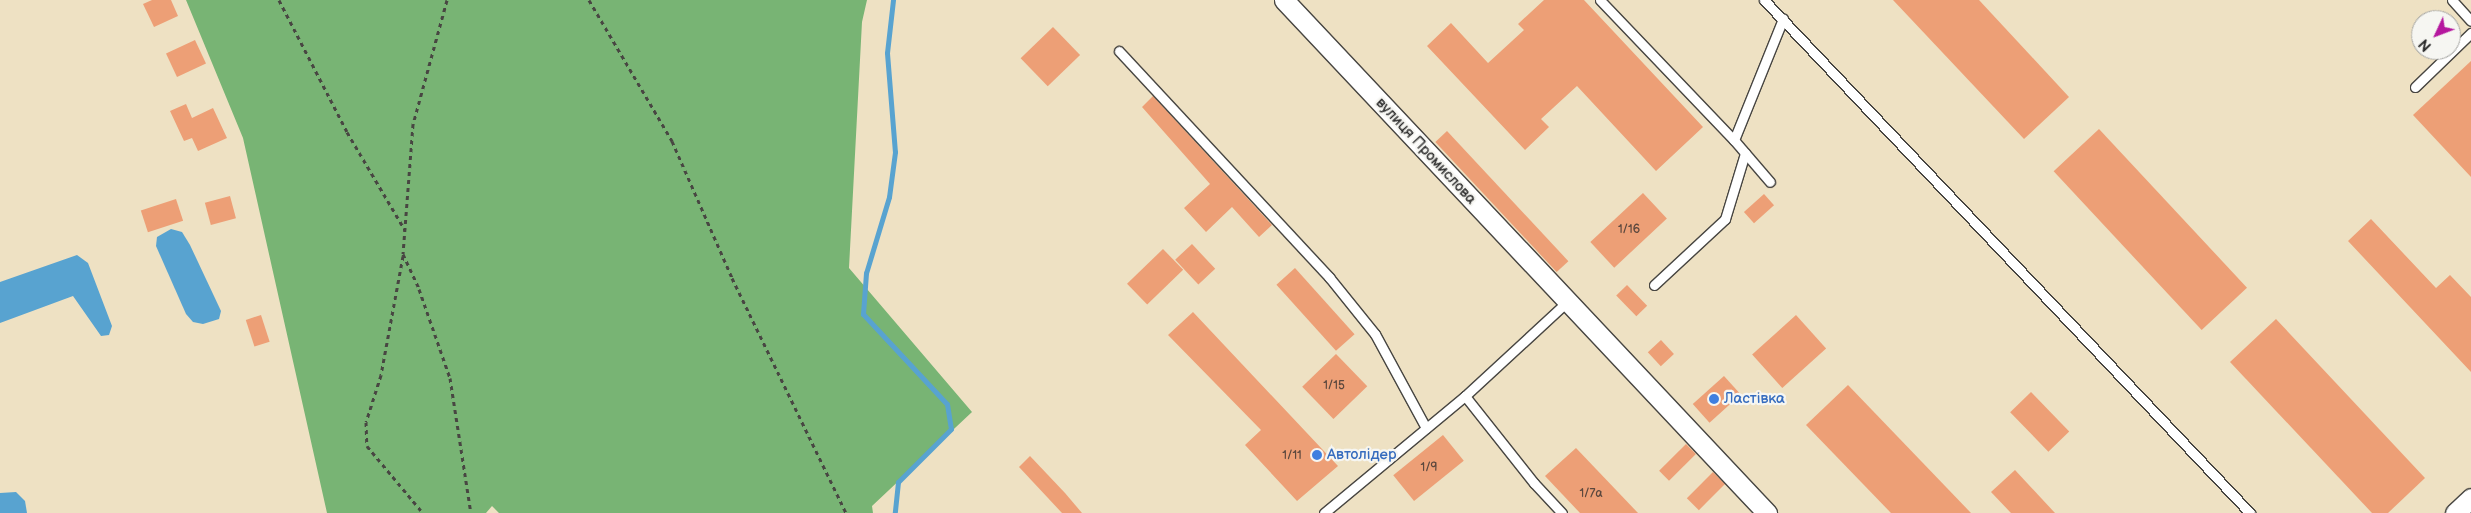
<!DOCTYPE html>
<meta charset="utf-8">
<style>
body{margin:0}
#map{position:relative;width:2471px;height:513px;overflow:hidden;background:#eee1c3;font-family:"Balsamiq Sans",sans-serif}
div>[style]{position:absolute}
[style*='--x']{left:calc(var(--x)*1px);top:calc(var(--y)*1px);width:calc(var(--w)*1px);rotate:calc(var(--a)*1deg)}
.forest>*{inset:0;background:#78b474}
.water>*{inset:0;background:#58a3d0}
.stream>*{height:5px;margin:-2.5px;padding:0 2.5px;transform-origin:2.5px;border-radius:2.5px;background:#58a3d0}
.building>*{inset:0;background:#ed9f76;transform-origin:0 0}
.path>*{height:3px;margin-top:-1.5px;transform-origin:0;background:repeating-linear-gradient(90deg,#484642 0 4px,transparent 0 8px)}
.roads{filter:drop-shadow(1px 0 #484642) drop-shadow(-1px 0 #484642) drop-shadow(0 1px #484642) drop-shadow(0 -1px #484642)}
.lane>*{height:9px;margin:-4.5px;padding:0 4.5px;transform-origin:4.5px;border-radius:4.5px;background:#fff}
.street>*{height:19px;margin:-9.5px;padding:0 9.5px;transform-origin:9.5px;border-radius:9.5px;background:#fff}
.dots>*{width:14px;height:14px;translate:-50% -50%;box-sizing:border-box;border:2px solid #f6f6f2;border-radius:50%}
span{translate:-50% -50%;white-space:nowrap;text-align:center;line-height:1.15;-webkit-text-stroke:4.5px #f6f6f2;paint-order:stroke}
.number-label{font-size:12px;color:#5c483e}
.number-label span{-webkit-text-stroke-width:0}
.street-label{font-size:15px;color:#2b2b2b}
.shop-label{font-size:15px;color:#366cbe}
.left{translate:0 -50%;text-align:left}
.north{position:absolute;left:2411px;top:10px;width:50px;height:50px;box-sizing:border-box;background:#f6f6f2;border:1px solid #a5a5a2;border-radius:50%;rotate:227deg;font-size:14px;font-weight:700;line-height:20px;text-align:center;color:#2b2b2b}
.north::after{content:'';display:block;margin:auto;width:18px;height:22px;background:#b5179e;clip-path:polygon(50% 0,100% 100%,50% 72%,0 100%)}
</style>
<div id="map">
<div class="forest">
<i style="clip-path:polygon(186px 0,867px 0,862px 22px,849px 268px,972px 412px,872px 506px,873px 513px,499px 513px,492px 506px,486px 513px,327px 513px,243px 138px)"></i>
</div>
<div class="water">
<i style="clip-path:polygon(171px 229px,182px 232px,190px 245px,221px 311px,219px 319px,203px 324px,193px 322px,186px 314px,156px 246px,157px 237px)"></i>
<i style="clip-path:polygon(77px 255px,88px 263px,112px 326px,109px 335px,101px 336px,73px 296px,0 323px,0 282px)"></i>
<i style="clip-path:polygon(16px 492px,25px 501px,27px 513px,0 513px,0 493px)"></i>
</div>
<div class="stream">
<i style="--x:893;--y:0;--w:53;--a:96.5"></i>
<i style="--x:887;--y:53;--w:99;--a:85.4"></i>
<i style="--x:895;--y:152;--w:45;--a:97.6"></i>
<i style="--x:889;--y:197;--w:79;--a:106.8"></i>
<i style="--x:866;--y:273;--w:41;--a:94.2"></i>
<i style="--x:863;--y:314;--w:123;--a:47"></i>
<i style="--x:947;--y:404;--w:25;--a:81"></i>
<i style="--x:951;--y:429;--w:75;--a:135"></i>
<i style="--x:898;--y:482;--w:31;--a:96"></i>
</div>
<div class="building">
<i style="clip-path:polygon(152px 0,171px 0,178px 16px,154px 27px,143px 4px)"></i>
<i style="clip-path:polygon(1544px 0,1584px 0,1703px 127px,1656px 171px,1577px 86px,1541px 119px,1549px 127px,1525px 150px,1427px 46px,1451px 23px,1488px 63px,1524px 30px,1518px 24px)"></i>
<i style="clip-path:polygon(1893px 0,1979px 0,2069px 97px,2024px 139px)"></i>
<i style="left:1053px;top:27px;width:39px;height:45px;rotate:46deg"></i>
<i style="left:195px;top:40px;width:26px;height:32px;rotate:65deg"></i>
<i style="clip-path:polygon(2471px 61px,2471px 177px,2413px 115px)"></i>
<i style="clip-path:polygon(1153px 96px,1272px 225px,1259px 237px,1232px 207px,1206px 232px,1184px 208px,1210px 184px,1142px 107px)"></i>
<i style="clip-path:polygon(186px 104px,192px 118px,213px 108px,227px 138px,198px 151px,192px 138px,184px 141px,170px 111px)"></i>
<i style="left:2099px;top:129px;width:217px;height:62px;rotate:47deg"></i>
<i style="left:1447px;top:131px;width:178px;height:16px;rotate:47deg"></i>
<i style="left:1643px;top:193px;width:35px;height:72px;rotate:47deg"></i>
<i style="left:1764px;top:194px;width:15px;height:27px;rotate:48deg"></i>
<i style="left:230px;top:196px;width:23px;height:26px;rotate:75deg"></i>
<i style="left:176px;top:199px;width:23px;height:37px;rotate:72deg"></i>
<i style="clip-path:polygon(2371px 219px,2436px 288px,2450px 275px,2471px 297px,2471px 372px,2348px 241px)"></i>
<i style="left:1192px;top:244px;width:34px;height:23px;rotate:47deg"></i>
<i style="left:1163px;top:249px;width:29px;height:50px;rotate:46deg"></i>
<i style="left:1295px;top:268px;width:89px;height:25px;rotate:48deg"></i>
<i style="left:1627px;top:285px;width:29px;height:15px;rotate:46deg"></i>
<i style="clip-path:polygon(1193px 312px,1338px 466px,1297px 501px,1245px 445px,1261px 430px,1168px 335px)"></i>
<i style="left:261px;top:315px;width:28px;height:16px;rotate:72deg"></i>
<i style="left:1796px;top:315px;width:45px;height:59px;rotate:48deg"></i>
<i style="clip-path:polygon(2276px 319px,2425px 478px,2388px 513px,2372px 513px,2230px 362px)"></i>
<i style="left:1661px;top:340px;width:19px;height:18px;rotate:47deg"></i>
<i style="left:1336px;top:354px;width:45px;height:47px;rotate:46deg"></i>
<i style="left:1724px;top:376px;width:25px;height:42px;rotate:48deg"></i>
<i style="clip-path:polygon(1848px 385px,1971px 513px,1891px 513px,1806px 425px)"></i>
<i style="left:2031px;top:392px;width:55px;height:29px;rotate:46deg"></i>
<i style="left:1443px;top:435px;width:33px;height:64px;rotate:51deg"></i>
<i style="left:1686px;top:444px;width:14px;height:38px;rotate:45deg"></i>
<i style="clip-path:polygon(1576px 448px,1638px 513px,1580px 513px,1545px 476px)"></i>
<i style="clip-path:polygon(1030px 456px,1065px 493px,1082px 513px,1062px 513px,1019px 467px)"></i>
<i style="clip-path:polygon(2015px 470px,2055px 513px,2011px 513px,1991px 492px)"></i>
<i style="left:1713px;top:472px;width:17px;height:37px;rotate:45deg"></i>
</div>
<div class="path">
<i style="--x:279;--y:0;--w:148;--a:62.7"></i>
<i style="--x:347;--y:132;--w:114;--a:59.4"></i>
<i style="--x:447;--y:0;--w:129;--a:105.3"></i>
<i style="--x:413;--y:124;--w:130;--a:94.4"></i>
<i style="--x:403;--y:254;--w:38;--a:65"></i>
<i style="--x:419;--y:289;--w:94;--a:70.8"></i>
<i style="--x:450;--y:378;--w:137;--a:81.2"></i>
<i style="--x:589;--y:0;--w:164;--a:59.5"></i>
<i style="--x:672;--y:141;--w:150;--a:66.3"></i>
<i style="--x:732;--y:278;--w:261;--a:64.1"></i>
<i style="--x:403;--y:256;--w:121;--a:100.5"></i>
<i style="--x:381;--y:375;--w:49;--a:107.7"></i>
<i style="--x:366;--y:422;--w:24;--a:88"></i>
<i style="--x:367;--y:446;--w:87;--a:50.1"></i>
</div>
<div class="roads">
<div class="lane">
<i style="--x:1600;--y:0;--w:194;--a:46.3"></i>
<i style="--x:1734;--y:140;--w:131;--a:-68"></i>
<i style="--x:1764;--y:0;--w:707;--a:46.55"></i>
<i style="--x:2452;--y:0;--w:28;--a:48"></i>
<i style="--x:1119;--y:51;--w:309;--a:47.1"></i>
<i style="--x:1329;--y:277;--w:73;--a:51.1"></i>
<i style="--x:1375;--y:334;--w:107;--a:61.5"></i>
<i style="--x:2415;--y:87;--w:78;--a:-44"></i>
<i style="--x:1734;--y:140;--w:55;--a:49.4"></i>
<i style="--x:1654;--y:285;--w:97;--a:-42.9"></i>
<i style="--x:1725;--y:219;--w:69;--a:-73.1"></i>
<i style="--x:1465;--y:396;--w:111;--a:51.6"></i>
<i style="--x:1534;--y:483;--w:41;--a:47"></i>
<i style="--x:1324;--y:513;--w:183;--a:-39.7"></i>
<i style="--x:1465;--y:396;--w:140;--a:-42.7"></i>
</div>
<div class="street">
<i style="--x:1284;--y:0;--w:705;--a:46.73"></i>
<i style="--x:2455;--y:513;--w:22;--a:-43"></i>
</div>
</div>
<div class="dots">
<i style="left:1714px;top:399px;background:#3f7fe0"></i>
<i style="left:1317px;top:455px;background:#3f7fe0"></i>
</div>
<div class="number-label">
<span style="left:1629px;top:230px">1/16</span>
<span style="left:1334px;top:386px">1/15</span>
<span style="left:1292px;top:456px">1/11</span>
<span style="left:1429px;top:468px">1/9</span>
<span style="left:1591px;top:494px">1/7а</span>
</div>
<div class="street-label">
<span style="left:1426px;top:151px;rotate:47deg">вулиця Промислова</span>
</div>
<div class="shop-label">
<span class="left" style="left:1724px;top:399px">Ластівка</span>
<span class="left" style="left:1327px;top:455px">Автолідер</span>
</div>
<div class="north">N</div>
</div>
